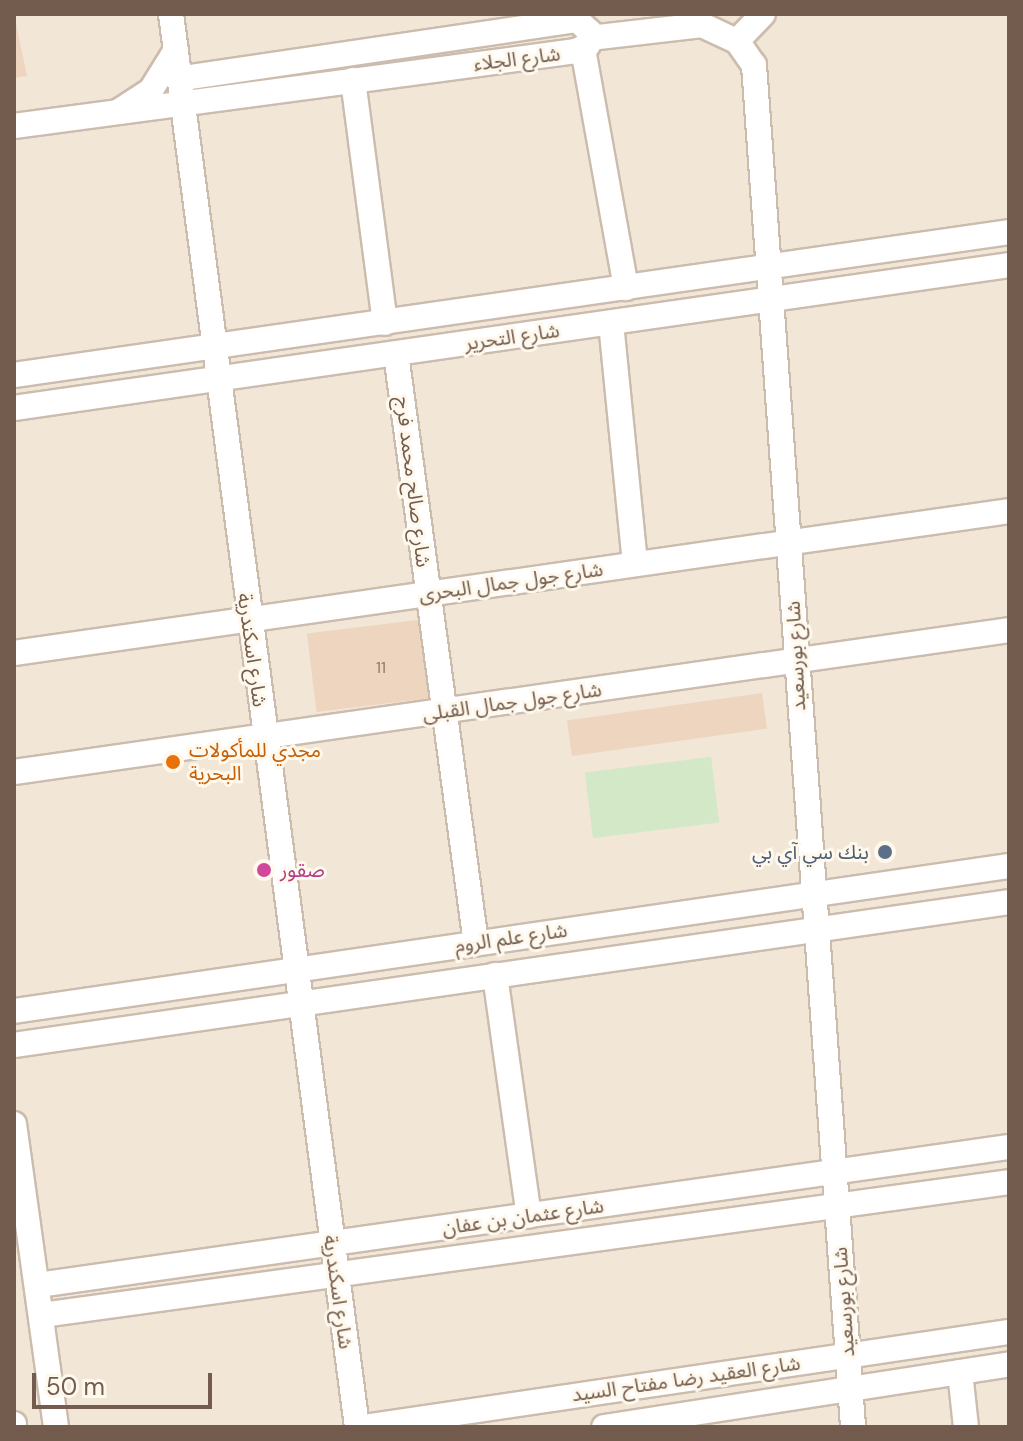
<!DOCTYPE html>
<meta charset="utf-8">
<style>
body{margin:0}
#map{position:relative;width:1023px;height:1441px;overflow:hidden;background:#fbf4e7;font-family:"DM Sans","Noto Sans Arabic",sans-serif}
div>[style]{position:absolute}
[style*='--x']{left:calc(var(--x)*1px);top:calc(var(--y)*1px);width:calc(var(--w)*1px);rotate:calc(var(--a)*1deg)}
.residential>*{inset:0;background:#f2e6d6;transform-origin:0 0}
.green>*{inset:0;background:#d2e8c6;transform-origin:0 0}
.building>*{inset:0;background:#eed5c0;transform-origin:0 0}
.roads{filter:drop-shadow(2px 0 #ccbcae) drop-shadow(-2px 0 #ccbcae) drop-shadow(0 2px #ccbcae) drop-shadow(0 -2px #ccbcae)}
.minor>*{height:24px;margin:-12px;padding:0 12px;transform-origin:12px;border-radius:12px;background:#fff}
.dots>*{width:22px;height:22px;translate:-50% -50%;box-sizing:border-box;border:4px solid #fef8ed;border-radius:50%}
span{translate:-50% -50%;white-space:nowrap;text-align:center;line-height:1.15;-webkit-text-stroke:6px #fef8ed;paint-order:stroke}
.number-label{font-size:16px;color:#927a6a}
.number-label span{-webkit-text-stroke-width:0}
.street-label{font-size:20px;color:#735c4d}
.food-label{font-size:20px;color:#c56008}
.left{translate:0 -50%;text-align:left}
.service-label{font-size:20px;color:#4e5e75}
.right{translate:-100% -50%;text-align:right}
.hotel-label{font-size:20px;color:#b23c85}
.frame{position:absolute;inset:0;border:16px solid #735c4d;pointer-events:none}
.scale{position:absolute;left:32px;top:1373px;width:180px;height:36px;box-sizing:border-box;border:4px solid #735c4d;border-top:0;padding-left:10px;font-size:24px;line-height:28px;white-space:nowrap;color:#735c4d;-webkit-text-stroke:6px #fef8ed;paint-order:stroke}
</style>
<div id="map">
<div class="residential">
<i style="left:14px;top:14px;width:995px;height:1413px"></i>
</div>
<div class="green">
<i style="left:711px;top:757px;width:66px;height:127px;rotate:83deg"></i>
</div>
<div class="building">
<i style="clip-path:polygon(14px 14px,27px 76px,14px 78px)"></i>
<i style="left:425px;top:619px;width:79px;height:119px;rotate:83deg"></i>
<i style="left:762px;top:693px;width:36px;height:197px;rotate:82deg"></i>
</div>
<div class="roads">
<div class="minor">
<i style="--x:171;--y:14;--w:1425;--a:82.5"></i>
<i style="--x:590;--y:38;--w:113;--a:-6.6"></i>
<i style="--x:702;--y:25;--w:38;--a:25"></i>
<i style="--x:737;--y:41;--w:29;--a:55"></i>
<i style="--x:754;--y:65;--w:1366;--a:85.84"></i>
<i style="--x:737;--y:41;--w:37;--a:-46"></i>
<i style="--x:583;--y:49;--w:243;--a:79.8"></i>
<i style="--x:353;--y:80;--w:245;--a:82.5"></i>
<i style="--x:119;--y:111;--w:38;--a:-33"></i>
<i style="--x:151;--y:90;--w:47;--a:-58"></i>
<i style="--x:14;--y:126;--w:567;--a:-7.6"></i>
<i style="--x:576;--y:51;--w:13;--a:-27"></i>
<i style="--x:588;--y:45;--w:13;--a:-81"></i>
<i style="--x:590;--y:32;--w:18;--a:-137"></i>
<i style="--x:577;--y:20;--w:402;--a:171.6"></i>
<i style="--x:611;--y:323;--w:242;--a:84.3"></i>
<i style="--x:396;--y:354;--w:594;--a:82.27"></i>
<i style="--x:14;--y:375;--w:1005;--a:-8.18"></i>
<i style="--x:14;--y:408;--w:1005;--a:-8.18"></i>
<i style="--x:14;--y:653;--w:1005;--a:-8.12"></i>
<i style="--x:14;--y:772;--w:1005;--a:-8.12"></i>
<i style="--x:495;--y:975;--w:243;--a:82"></i>
<i style="--x:14;--y:1011;--w:1006;--a:-8.29"></i>
<i style="--x:14;--y:1045;--w:1005;--a:-8.18"></i>
<i style="--x:14;--y:1124;--w:306;--a:82.1"></i>
<i style="--x:38;--y:1285;--w:981;--a:-8.09"></i>
<i style="--x:42;--y:1315;--w:976;--a:-7.83"></i>
<i style="--x:960;--y:1372;--w:55;--a:83.8"></i>
<i style="--x:14;--y:1424;--w:3;--a:90"></i>
<i style="--x:363;--y:1427;--w:653;--a:-8.37"></i>
<i style="--x:604;--y:1427;--w:410;--a:-8.8"></i>
</div>
</div>
<div class="dots">
<i style="left:173px;top:762px;background:#e8710a"></i>
<i style="left:885px;top:852px;background:#5c6f8a"></i>
<i style="left:264px;top:870px;background:#d1479c"></i>
</div>
<div class="number-label">
<span style="left:381px;top:668px">11</span>
</div>
<div class="street-label">
<span style="left:517px;top:59px;rotate:-7deg">شارع الجلاء</span>
<span style="left:512px;top:337px;rotate:-8deg">شارع التحرير</span>
<span style="left:413px;top:482px;rotate:83deg">شارع صالح محمد فرج</span>
<span style="left:511px;top:582px;rotate:-8deg">شارع جول جمال البحرى</span>
<span style="left:252px;top:650px;rotate:82deg">شارع اسكندرية</span>
<span style="left:796px;top:656px;rotate:-93deg">شارع بورسعيد</span>
<span style="left:512px;top:702px;rotate:-8deg">شارع جول جمال القبلى</span>
<span style="left:511px;top:938px;rotate:-8deg">شارع علم الروم</span>
<span style="left:523px;top:1217px;rotate:-8deg">شارع عثمان بن عفان</span>
<span style="left:338px;top:1292px;rotate:82deg">شارع اسكندرية</span>
<span style="left:844px;top:1302px;rotate:-94deg">شارع بورسعيد</span>
<span style="left:686px;top:1379px;rotate:-8deg">شارع العقيد رضا مفتاح السيد</span>
</div>
<div class="food-label">
<span class="left" style="left:189px;top:762px">مجدي للمأكولات<br>البحرية</span>
</div>
<div class="service-label">
<span class="right" style="left:869px;top:852px">بنك سي آي بي</span>
</div>
<div class="hotel-label">
<span class="left" style="left:280px;top:870px">صقور</span>
</div>
<div class="frame"></div>
<div class="scale">50 m</div>
</div>
